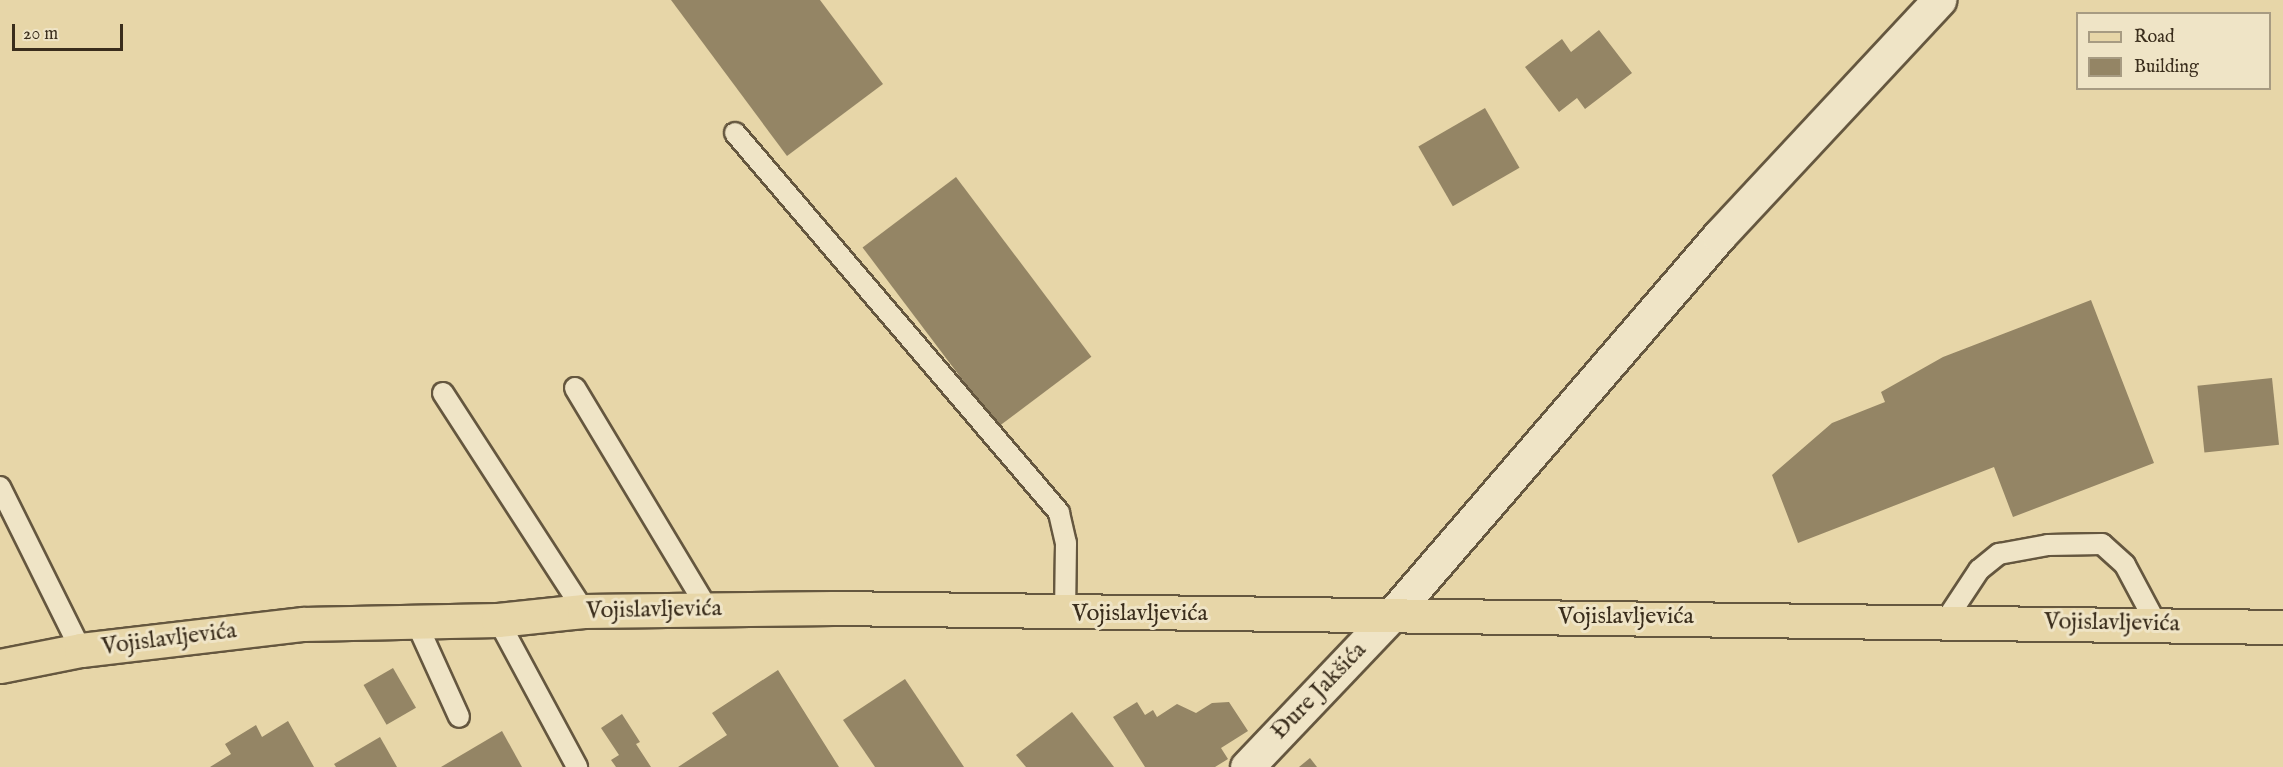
<!DOCTYPE html>
<meta charset="utf-8">
<style>
body{margin:0}
#map{position:relative;width:2283px;height:767px;overflow:hidden;background:#e7d6a8;font-family:"IM FELL English",serif}
div>[style]{position:absolute}
[style*='--x']{left:calc(var(--x)*1px);top:calc(var(--y)*1px);width:calc(var(--w)*1px);rotate:calc(var(--a)*1deg)}
.building>*{inset:0;background:#948565;transform-origin:0 0}
.roads{filter:drop-shadow(2px 0 #65573f) drop-shadow(-2px 0 #65573f) drop-shadow(0 2px #65573f) drop-shadow(0 -2px #65573f)}
.lane>*{height:20px;margin:-10px;padding:0 10px;transform-origin:10px;border-radius:10px;background:#efe4c6}
.street>*{height:33px;margin:-16.5px;padding:0 16.5px;transform-origin:16.5px;border-radius:16.5px;background:#efe4c6}
.primary>*{height:33px;margin:-16.5px;padding:0 16.5px;transform-origin:16.5px;border-radius:16.5px;background:#e7d6a8}
span{translate:-50% -50%;white-space:nowrap;text-align:center;line-height:1.15;-webkit-text-stroke:6px #efe4c6;paint-order:stroke}
.street-label{font-size:24px;color:#3a2d1c}
.legend{position:absolute;left:2076px;top:12px;width:195px;height:78px;box-sizing:border-box;background:#efe4c6;border:2px solid #a79b82;margin:0;padding:8px 10px;list-style:none;font-size:18px;color:#3a2d1c}
.legend li{display:flex;align-items:center;gap:12px;height:30px}
.legend b{width:30px;border:2px solid #a79b82}
.scale{position:absolute;left:12px;top:24px;width:111px;height:27px;box-sizing:border-box;border:3px solid #3a2d1c;border-top:0;padding-left:8px;font-size:18px;line-height:21px;white-space:nowrap;color:#3a2d1c;-webkit-text-stroke:4px #efe4c6;paint-order:stroke}
</style>
<div id="map">
<div class="building">
<i style="clip-path:polygon(671px 0,820px 0,883px 84px,787px 156px)"></i>
<i style="clip-path:polygon(1599px 30px,1632px 73px,1585px 109px,1577px 98px,1559px 112px,1525px 67px,1562px 39px,1571px 52px)"></i>
<i style="left:1485px;top:108px;width:69px;height:77px;rotate:60deg"></i>
<i style="left:956px;top:177px;width:225px;height:117px;rotate:53deg"></i>
<i style="clip-path:polygon(2091px 300px,2154px 463px,2013px 517px,1994px 467px,1798px 543px,1772px 475px,1832px 423px,1885px 402px,1881px 392px,1943px 357px)"></i>
<i style="left:2272px;top:378px;width:67px;height:75px;rotate:84deg"></i>
<i style="left:393px;top:668px;width:46px;height:34px;rotate:60deg"></i>
<i style="clip-path:polygon(778px 670px,839px 767px,678px 767px,727px 735px,712px 713px)"></i>
<i style="clip-path:polygon(905px 679px,964px 767px,875px 767px,843px 720px)"></i>
<i style="clip-path:polygon(1137px 702px,1145px 715px,1153px 710px,1157px 717px,1177px 704px,1196px 713px,1212px 703px,1229px 702px,1248px 731px,1221px 748px,1228px 759px,1215px 767px,1145px 767px,1113px 717px)"></i>
<i style="clip-path:polygon(1072px 712px,1114px 767px,1026px 767px,1016px 755px)"></i>
<i style="clip-path:polygon(622px 714px,640px 742px,636px 744px,651px 767px,616px 767px,611px 760px,619px 755px,601px 728px)"></i>
<i style="clip-path:polygon(288px 721px,314px 767px,210px 767px,231px 754px,225px 744px,256px 725px,262px 737px)"></i>
<i style="clip-path:polygon(502px 731px,522px 767px,441px 767px)"></i>
<i style="clip-path:polygon(380px 737px,397px 767px,336px 767px,334px 764px)"></i>
<i style="clip-path:polygon(1310px 758px,1317px 767px,1299px 767px)"></i>
</div>
<div class="roads">
<div class="lane">
<i style="--x:735;--y:133;--w:499;--a:49.5"></i>
<i style="--x:1059;--y:513;--w:31;--a:77"></i>
<i style="--x:1066;--y:543;--w:71;--a:90.8"></i>
<i style="--x:575;--y:388;--w:258;--a:59"></i>
<i style="--x:443;--y:393;--w:260;--a:57.1"></i>
<i style="--x:0;--y:487;--w:182;--a:63.6"></i>
<i style="--x:498;--y:620;--w:167;--a:61.7"></i>
<i style="--x:1946;--y:620;--w:60;--a:-56.6"></i>
<i style="--x:1979;--y:570;--w:26;--a:-39"></i>
<i style="--x:1999;--y:554;--w:50;--a:-10.4"></i>
<i style="--x:2048;--y:545;--w:54;--a:-1.1"></i>
<i style="--x:2102;--y:544;--w:31;--a:42"></i>
<i style="--x:2125;--y:565;--w:66;--a:61.9"></i>
<i style="--x:416;--y:622;--w:104;--a:65.6"></i>
</div>
<div class="street">
<i style="--x:1247;--y:767;--w:210;--a:-46.4"></i>
<i style="--x:1392;--y:615;--w:501;--a:-49.21"></i>
<i style="--x:1719;--y:236;--w:323;--a:-47"></i>
</div>
<div class="primary">
<i style="--x:0;--y:666;--w:83;--a:-11.2"></i>
<i style="--x:81;--y:650;--w:224;--a:-6.7"></i>
<i style="--x:303;--y:624;--w:195;--a:-1.2"></i>
<i style="--x:498;--y:620;--w:86;--a:-6"></i>
<i style="--x:584;--y:611;--w:249;--a:-0.7"></i>
<i style="--x:833;--y:608;--w:1450;--a:0.75"></i>
</div>
</div>
<div class="street-label">
<span style="left:654px;top:610px;rotate:-1deg">Vojislavljevića</span>
<span style="left:1140px;top:614px">Vojislavljevića</span>
<span style="left:1626px;top:617px">Vojislavljevića</span>
<span style="left:2112px;top:623px;rotate:1deg">Vojislavljevića</span>
<span style="left:169px;top:639px;rotate:-7deg">Vojislavljevića</span>
<span style="left:1319px;top:691px;rotate:-46deg">Đure Jakšića</span>
</div>
<ul class="legend">
<li><b style="height:8px;background:#e7d6a8"></b>Road</li>
<li><b style="height:16px;background:#948565"></b>Building</li>
</ul>
<div class="scale">20 m</div>
</div>
